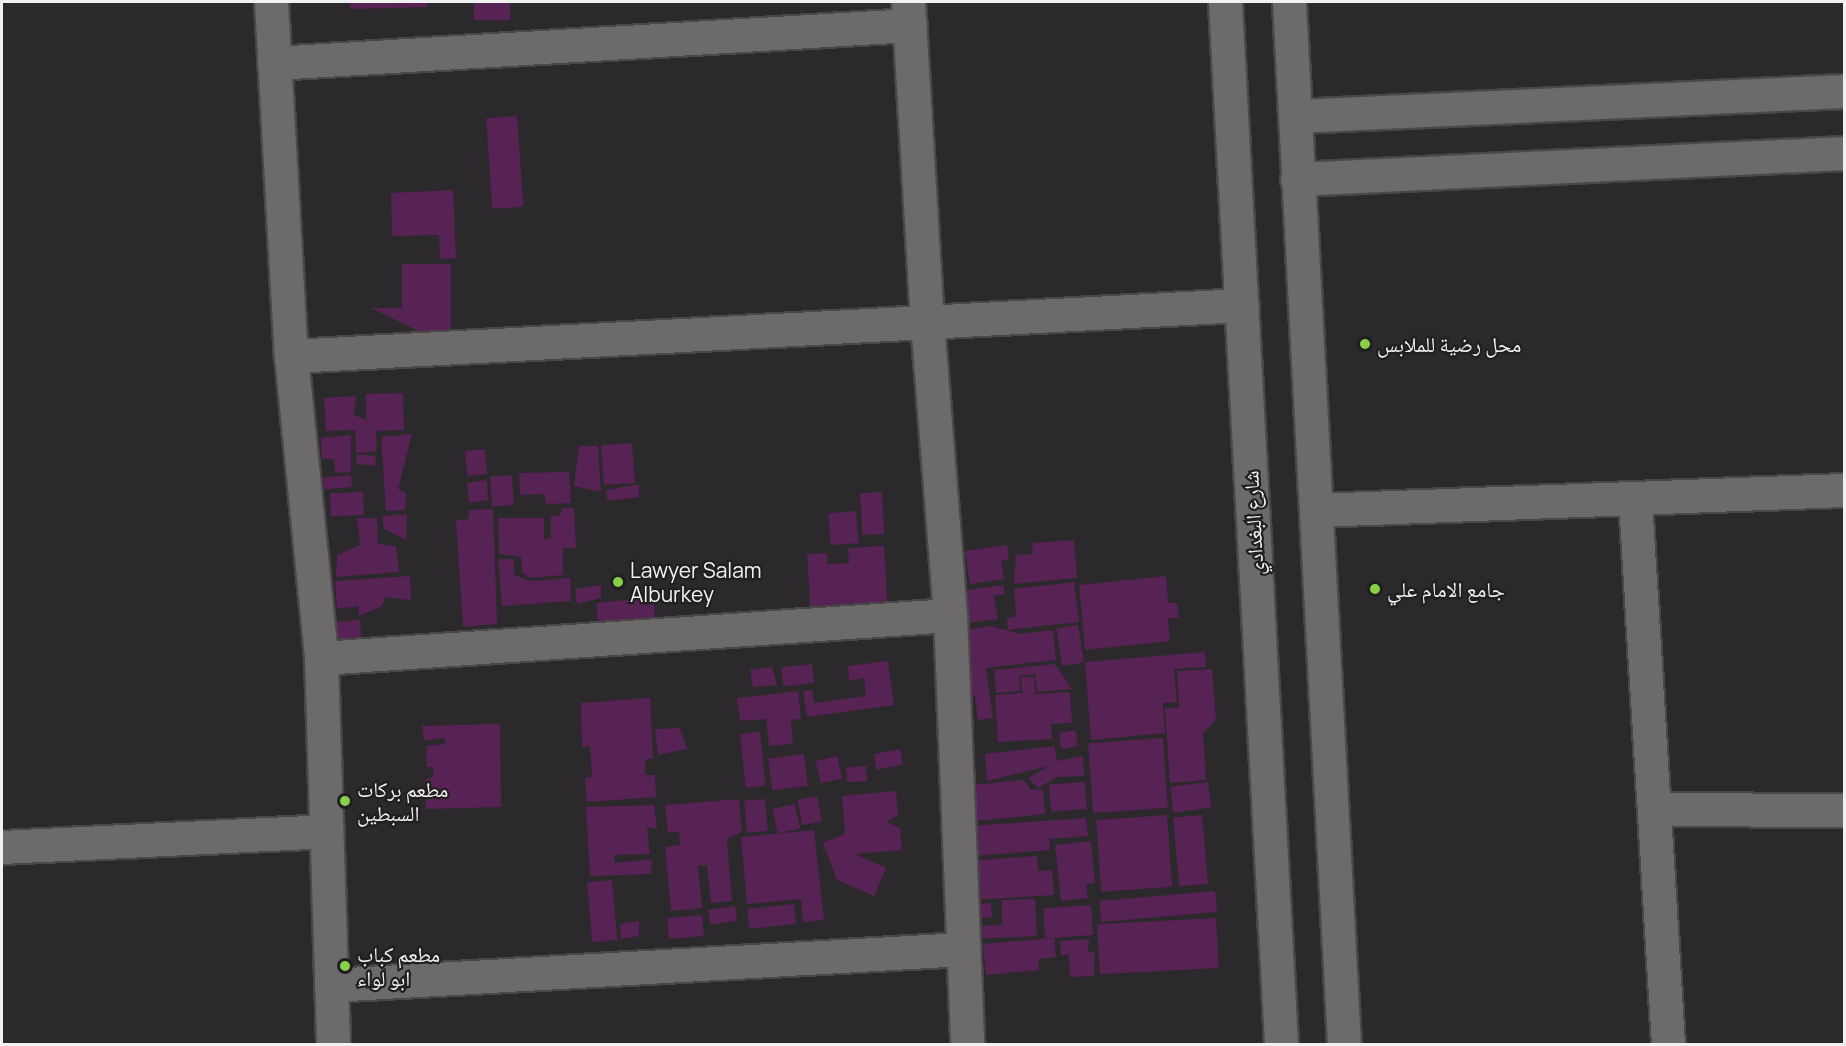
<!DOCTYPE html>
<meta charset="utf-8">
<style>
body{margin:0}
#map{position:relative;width:1846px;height:1046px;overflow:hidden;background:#2b292b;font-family:Manrope,"Noto Naskh Arabic",sans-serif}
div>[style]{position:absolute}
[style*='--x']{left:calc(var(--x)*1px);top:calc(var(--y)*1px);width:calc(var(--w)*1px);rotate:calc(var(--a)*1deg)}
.building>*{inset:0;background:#572254;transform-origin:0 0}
.roads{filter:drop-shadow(2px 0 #494849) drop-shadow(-2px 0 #494849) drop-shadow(0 2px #494849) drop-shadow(0 -2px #494849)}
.minor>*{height:33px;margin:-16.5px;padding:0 16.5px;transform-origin:16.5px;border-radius:16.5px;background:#6d6a6c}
.tertiary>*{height:33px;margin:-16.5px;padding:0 16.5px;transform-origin:16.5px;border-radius:16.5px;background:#6d6a6c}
.dots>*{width:16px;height:16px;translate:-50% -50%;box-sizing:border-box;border:3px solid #221f21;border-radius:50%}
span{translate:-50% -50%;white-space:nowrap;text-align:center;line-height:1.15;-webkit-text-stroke:4.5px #221f21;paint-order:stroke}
.poi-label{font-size:21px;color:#f2f1f2}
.left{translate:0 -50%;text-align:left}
.street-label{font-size:21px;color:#f2f1f2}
.frame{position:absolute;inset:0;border:3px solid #f2f1f2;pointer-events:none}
</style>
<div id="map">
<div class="building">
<i style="clip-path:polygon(350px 2px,427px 2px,427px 7px,350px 9px)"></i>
<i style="left:474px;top:2px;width:36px;height:18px"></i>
<i style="left:517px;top:116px;width:91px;height:31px;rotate:86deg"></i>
<i style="clip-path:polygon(453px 190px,456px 258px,440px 259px,439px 235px,392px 236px,391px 193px)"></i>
<i style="clip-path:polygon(402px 264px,451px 264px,451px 337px,430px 337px,371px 308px,402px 308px)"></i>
<i style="clip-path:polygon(403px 393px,404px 430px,376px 431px,377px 451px,356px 453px,355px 430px,326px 431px,324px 398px,356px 396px,354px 415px,366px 420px,366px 394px)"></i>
<i style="clip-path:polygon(412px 434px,398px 489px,406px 493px,405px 510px,386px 511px,381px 437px)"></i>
<i style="clip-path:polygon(351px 435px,351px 472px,335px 473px,334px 459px,322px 459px,321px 438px)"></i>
<i style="left:632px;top:443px;width:40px;height:31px;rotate:86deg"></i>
<i style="clip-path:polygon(579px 446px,598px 446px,601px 492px,574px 486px)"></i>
<i style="left:485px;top:449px;width:25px;height:20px;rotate:85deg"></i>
<i style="left:376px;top:456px;width:10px;height:19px;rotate:96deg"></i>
<i style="clip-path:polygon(569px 472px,571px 503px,546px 504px,544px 494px,520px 495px,519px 473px)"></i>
<i style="left:351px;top:475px;width:12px;height:28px;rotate:85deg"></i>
<i style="left:512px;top:475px;width:30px;height:22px;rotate:86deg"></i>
<i style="clip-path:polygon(487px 480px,488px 500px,469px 503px,467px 483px)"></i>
<i style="clip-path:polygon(639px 484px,639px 497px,607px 501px,606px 490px)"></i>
<i style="left:363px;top:492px;width:23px;height:33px;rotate:88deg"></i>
<i style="left:882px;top:492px;width:42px;height:22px;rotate:87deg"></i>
<i style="clip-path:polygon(562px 508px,574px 508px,576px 548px,563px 548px,563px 575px,529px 578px,522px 572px,521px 557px,499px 554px,498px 518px,544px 518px,544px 539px,551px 538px,551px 515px,560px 516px)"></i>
<i style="clip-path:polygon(493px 509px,497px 624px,463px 627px,456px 520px,469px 519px,469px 510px)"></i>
<i style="left:856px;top:511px;width:32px;height:28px;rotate:85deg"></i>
<i style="clip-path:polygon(407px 514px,406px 540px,384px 529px,382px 516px)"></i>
<i style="clip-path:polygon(357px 518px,377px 518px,378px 544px,396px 546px,399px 572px,336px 577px,337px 555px,360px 545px)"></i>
<i style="clip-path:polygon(1074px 540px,1077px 578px,1014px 584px,1016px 555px,1033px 554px,1032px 543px)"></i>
<i style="clip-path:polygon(1007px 545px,1009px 560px,1001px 561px,1004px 579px,970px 584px,965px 551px)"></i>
<i style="clip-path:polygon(884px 546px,888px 613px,811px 618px,807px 554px,827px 553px,827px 564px,849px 563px,848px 548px)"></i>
<i style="clip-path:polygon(498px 559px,514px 559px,514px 575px,530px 581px,570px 578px,571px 601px,502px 606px)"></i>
<i style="clip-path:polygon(410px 576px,411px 600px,385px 597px,382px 606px,359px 616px,358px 606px,337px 609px,335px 581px)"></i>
<i style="clip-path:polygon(1166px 576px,1168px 603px,1177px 603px,1179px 618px,1168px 618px,1170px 641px,1085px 650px,1079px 585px)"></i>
<i style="clip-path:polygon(1074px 582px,1079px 622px,1008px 630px,1007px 618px,1016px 616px,1014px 589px)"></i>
<i style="clip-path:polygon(601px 585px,601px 598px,577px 604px,575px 589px)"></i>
<i style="clip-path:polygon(1003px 585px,1005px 594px,994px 596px,998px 619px,967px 623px,962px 591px)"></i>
<i style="left:653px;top:597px;width:27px;height:57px;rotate:84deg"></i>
<i style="left:360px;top:620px;width:21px;height:27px;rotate:85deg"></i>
<i style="left:1078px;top:625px;width:38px;height:22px;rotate:81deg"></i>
<i style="clip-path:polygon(991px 626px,1020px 634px,1053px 630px,1056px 660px,986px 668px,993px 718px,978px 720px,975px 696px,952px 699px,959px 631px)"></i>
<i style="clip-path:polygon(1205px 652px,1206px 667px,1174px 669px,1177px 702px,1163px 703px,1165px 733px,1091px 740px,1085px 662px)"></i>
<i style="clip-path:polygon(888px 661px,894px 705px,807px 717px,803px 691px,812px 690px,814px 703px,866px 696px,864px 678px,849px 681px,848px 666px)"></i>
<i style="left:812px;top:664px;width:19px;height:31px;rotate:84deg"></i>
<i style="clip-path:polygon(1055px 664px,1072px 689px,1037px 692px,1035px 674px,1019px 676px,1020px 691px,996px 693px,994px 670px)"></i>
<i style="clip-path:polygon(772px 667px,777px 685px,753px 687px,750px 670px)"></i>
<i style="clip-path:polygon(1212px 669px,1216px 720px,1203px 733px,1206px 780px,1170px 783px,1165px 708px,1179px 707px,1177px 671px)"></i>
<i style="clip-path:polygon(1021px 677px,1034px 677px,1035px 694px,1070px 692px,1072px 723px,1051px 724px,1052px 739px,998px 742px,995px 695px,1022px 693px)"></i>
<i style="clip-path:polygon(798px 691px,801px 719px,791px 720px,793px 744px,769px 746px,766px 719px,740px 721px,737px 698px)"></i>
<i style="clip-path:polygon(650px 698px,653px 758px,645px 760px,645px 775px,655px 775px,656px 797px,587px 802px,585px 778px,592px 777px,590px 746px,582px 747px,581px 703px)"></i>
<i style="clip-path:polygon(500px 724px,501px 807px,426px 809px,426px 779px,432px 778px,434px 767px,427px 767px,426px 746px,444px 744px,445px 738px,424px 740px,422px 726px)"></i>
<i style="clip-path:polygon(680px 728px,687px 749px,658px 755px,655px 729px)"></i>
<i style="left:1075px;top:730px;width:16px;height:17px;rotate:79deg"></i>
<i style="left:760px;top:732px;width:54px;height:20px;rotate:84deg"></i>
<i style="left:1163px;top:738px;width:70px;height:75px;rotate:86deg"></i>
<i style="clip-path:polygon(1054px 746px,1057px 761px,1083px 756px,1084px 776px,1057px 777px,1038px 788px,1028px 778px,1049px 766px,987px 781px,985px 754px)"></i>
<i style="left:900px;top:749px;width:16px;height:27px;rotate:79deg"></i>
<i style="left:804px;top:754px;width:32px;height:36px;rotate:83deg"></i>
<i style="left:837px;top:756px;width:23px;height:22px;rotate:77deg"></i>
<i style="left:866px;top:766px;width:15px;height:20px;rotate:86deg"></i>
<i style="clip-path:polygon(1024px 780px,1031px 790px,1043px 789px,1045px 814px,975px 821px,971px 785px)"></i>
<i style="left:1085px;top:782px;width:27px;height:36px;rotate:86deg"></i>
<i style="left:1208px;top:782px;width:26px;height:38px;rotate:83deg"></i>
<i style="clip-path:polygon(896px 791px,898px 815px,886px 822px,900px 828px,902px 850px,855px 854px,886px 868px,874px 896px,837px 880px,823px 843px,845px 834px,842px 796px)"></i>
<i style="left:817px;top:796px;width:26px;height:20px;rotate:79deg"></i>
<i style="clip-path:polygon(739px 799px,742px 832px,727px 839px,732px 901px,711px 903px,707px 865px,698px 866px,702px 908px,671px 911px,665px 847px,680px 845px,679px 832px,668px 833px,665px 805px)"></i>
<i style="left:765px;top:799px;width:32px;height:21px;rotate:85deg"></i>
<i style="left:795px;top:804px;width:25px;height:23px;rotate:78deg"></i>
<i style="clip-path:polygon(654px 805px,657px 829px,647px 827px,650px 854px,614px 855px,615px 863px,652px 859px,651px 874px,590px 876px,586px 807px)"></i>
<i style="left:1167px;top:815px;width:72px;height:71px;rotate:86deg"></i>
<i style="left:1202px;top:815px;width:69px;height:29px;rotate:85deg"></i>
<i style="clip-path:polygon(1086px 818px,1088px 836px,1049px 839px,1050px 850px,971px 856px,969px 826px)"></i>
<i style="clip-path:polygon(814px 830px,824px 920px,803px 922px,801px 899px,747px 904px,741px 837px)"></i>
<i style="clip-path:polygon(1091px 841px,1095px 883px,1086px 884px,1088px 898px,1061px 901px,1055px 845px)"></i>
<i style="clip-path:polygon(1037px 856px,1038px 871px,1052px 870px,1054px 895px,970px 900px,967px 861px)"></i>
<i style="left:612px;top:880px;width:60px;height:25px;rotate:85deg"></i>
<i style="left:1215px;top:891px;width:21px;height:116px;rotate:85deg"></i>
<i style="clip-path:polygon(1035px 899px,1037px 936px,972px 939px,972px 926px,1002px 925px,1002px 900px)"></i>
<i style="left:991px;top:903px;width:14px;height:23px;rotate:86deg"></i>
<i style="left:794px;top:904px;width:20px;height:47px;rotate:84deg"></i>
<i style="left:1091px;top:905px;width:30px;height:48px;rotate:86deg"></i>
<i style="left:735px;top:906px;width:15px;height:27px;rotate:82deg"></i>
<i style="left:702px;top:915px;width:21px;height:35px;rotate:85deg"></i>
<i style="left:1216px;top:918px;width:50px;height:119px;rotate:87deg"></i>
<i style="clip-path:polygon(639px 921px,639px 936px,621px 939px,620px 924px)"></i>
<i style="clip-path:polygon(1054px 938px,1056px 957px,1038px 959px,1039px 970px,986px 975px,983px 944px)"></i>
<i style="clip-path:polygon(1090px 939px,1087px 952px,1095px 952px,1094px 976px,1070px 977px,1069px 955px,1061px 955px,1060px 941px)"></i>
</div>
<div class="roads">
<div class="minor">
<i style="--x:271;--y:2;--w:355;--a:86.8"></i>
<i style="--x:291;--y:356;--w:303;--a:84.3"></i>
<i style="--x:321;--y:658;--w:386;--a:88.2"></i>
<i style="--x:908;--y:2;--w:321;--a:86.6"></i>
<i style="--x:927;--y:322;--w:294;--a:85.5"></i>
<i style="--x:950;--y:615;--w:429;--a:87.7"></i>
<i style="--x:274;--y:63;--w:637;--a:-3.42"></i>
<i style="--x:1295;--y:116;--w:550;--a:-2.61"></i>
<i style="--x:1297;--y:179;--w:548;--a:-2.72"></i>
<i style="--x:291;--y:356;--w:952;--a:-3.07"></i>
<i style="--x:1635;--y:500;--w:545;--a:86.53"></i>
<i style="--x:1316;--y:510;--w:528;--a:-2.17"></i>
<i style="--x:321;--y:658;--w:630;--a:-3.91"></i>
<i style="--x:1654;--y:809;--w:190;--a:0.3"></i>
<i style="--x:2;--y:847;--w:324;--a:-2.8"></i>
<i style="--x:331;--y:985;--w:633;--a:-3.26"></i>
</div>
<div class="tertiary">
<i style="--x:1225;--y:2;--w:1044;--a:86.92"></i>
<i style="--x:1289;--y:2;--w:1043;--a:86.98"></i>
</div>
</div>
<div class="dots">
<i style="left:1365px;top:344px;background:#89cf48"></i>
<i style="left:618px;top:582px;background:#89cf48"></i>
<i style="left:1375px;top:589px;background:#89cf48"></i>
<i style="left:345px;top:801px;background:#89cf48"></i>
<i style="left:345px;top:966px;background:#89cf48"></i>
</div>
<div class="poi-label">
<span class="left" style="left:1377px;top:344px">محل رضية للملابس</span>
<span class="left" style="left:630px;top:582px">Lawyer Salam<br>Alburkey</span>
<span class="left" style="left:1387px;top:589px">جامع الامام علي</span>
<span class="left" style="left:357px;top:801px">مطعم بركات<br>السبطين</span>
<span class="left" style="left:357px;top:966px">مطعم كباب<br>ابو لواء</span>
</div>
<div class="street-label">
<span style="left:1253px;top:523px;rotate:-93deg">شارع البغدادي</span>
</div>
<div class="frame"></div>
</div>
